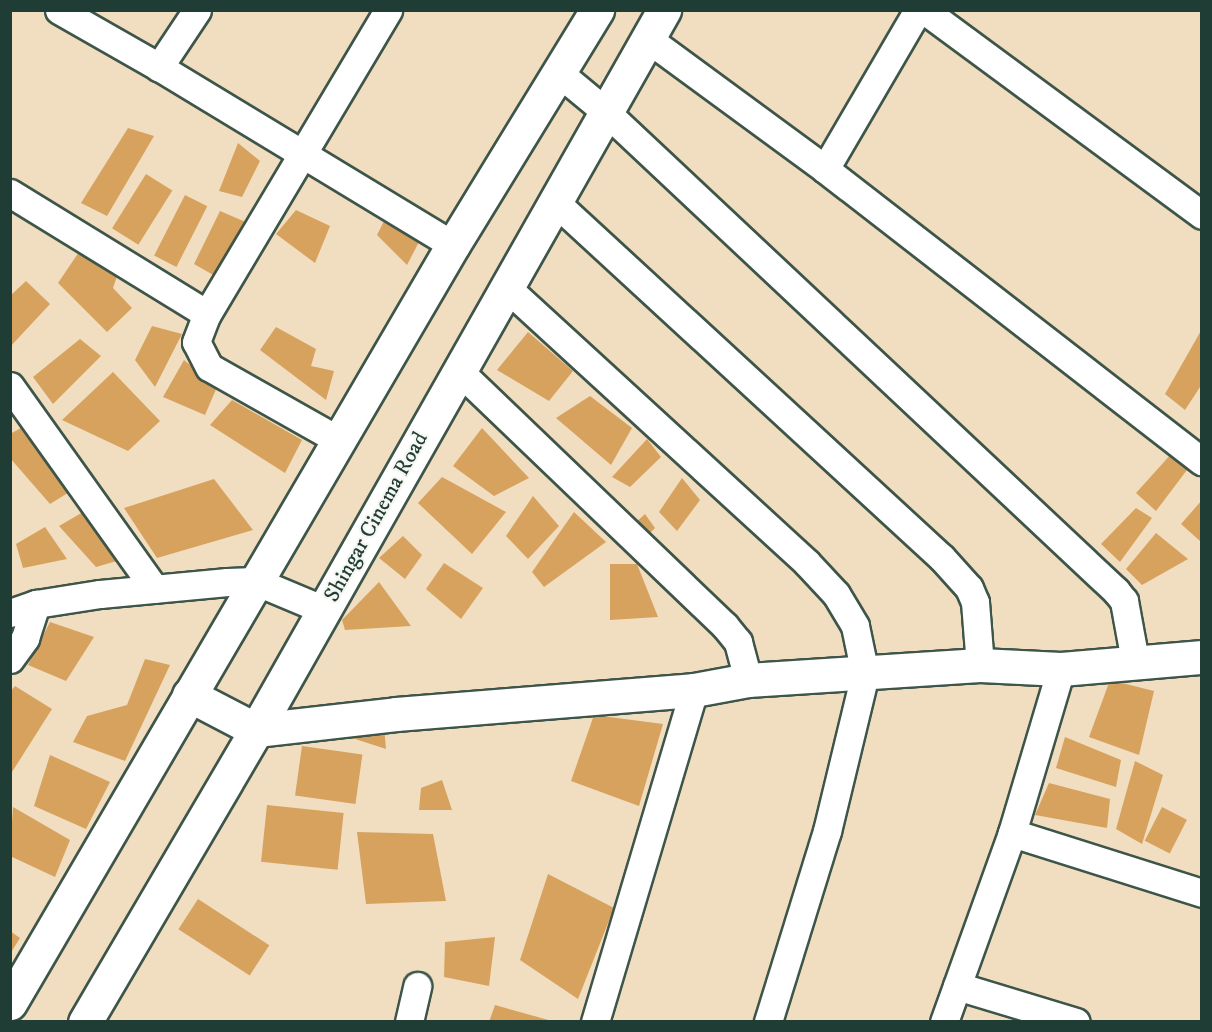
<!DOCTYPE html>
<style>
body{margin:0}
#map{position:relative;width:1212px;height:1032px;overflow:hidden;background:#f1dec0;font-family:"IM FELL DW Pica",serif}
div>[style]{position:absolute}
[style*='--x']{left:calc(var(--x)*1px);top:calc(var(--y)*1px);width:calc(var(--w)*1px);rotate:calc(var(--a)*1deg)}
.building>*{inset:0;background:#d7a25e;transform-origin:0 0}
.roads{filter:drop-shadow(2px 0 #3e5549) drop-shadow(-2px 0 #3e5549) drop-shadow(0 2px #3e5549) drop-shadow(0 -2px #3e5549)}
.street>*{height:27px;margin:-13.5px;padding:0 13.5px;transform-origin:13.5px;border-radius:13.5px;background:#fff}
.secondary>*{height:33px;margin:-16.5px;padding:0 16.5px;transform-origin:16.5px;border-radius:16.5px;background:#fff}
span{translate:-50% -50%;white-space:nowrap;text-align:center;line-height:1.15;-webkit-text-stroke:4.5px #f6f6f2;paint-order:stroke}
.street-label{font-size:22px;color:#1f3d34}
.frame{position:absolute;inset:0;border:12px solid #1f3d34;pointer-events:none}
</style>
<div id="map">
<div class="building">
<i style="clip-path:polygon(128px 128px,154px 136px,107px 216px,81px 203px)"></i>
<i style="clip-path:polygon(238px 143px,260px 161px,242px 197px,219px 191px)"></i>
<i style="left:146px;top:174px;width:31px;height:64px;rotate:32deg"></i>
<i style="left:185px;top:195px;width:25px;height:68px;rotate:27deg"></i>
<i style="clip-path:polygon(296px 210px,330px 226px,315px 263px,276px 234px)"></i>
<i style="clip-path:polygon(220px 211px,248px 223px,215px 276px,194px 264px)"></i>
<i style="clip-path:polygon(386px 217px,420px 240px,407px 265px,377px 235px)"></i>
<i style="clip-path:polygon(79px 252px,119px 270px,113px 288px,132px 308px,107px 332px,58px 283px)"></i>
<i style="clip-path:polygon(26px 281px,50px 304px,10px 347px,10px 296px)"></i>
<i style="clip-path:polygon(152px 326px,182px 334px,155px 387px,135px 360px)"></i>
<i style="clip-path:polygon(276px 327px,316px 349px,311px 366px,334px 371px,326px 400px,260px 350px)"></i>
<i style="clip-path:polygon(1202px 329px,1202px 384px,1185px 410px,1165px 394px)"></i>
<i style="clip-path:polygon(528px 332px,573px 371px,549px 401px,497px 370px)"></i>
<i style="clip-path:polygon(80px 339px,101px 356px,53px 404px,33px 377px)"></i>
<i style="clip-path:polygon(184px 360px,217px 387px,205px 415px,163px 397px)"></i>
<i style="clip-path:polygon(113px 372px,160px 421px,128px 451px,62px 420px)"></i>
<i style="clip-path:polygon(590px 396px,632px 428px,611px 465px,556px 418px)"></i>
<i style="clip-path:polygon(232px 400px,302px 440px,285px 473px,210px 425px)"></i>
<i style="clip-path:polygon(21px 428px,71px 491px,50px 504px,10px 458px,10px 434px)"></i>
<i style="clip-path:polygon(482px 428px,529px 478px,494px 496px,453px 466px)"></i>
<i style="clip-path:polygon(647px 439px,661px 457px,630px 487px,612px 477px)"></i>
<i style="clip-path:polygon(1172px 453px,1190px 466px,1156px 511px,1136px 493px)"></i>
<i style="clip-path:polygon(442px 477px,506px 512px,472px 554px,418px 503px)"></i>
<i style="clip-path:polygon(682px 478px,700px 500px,677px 531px,659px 512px)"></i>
<i style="clip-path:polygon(214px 479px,253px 530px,157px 558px,124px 508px)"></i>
<i style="clip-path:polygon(533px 496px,559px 526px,528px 559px,506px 536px)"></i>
<i style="clip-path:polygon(1202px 500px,1202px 539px,1200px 541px,1181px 524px)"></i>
<i style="clip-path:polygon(1136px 508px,1152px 518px,1120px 562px,1101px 544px)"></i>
<i style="clip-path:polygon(83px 512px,117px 561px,96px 567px,59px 526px)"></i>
<i style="clip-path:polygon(574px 512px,606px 542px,544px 587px,532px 572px)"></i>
<i style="clip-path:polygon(645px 514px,655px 528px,646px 537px,633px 525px)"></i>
<i style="clip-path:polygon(45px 527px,67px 559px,23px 568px,16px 544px)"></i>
<i style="clip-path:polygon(1156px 533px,1188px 559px,1142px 585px,1126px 569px)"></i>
<i style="clip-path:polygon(403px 536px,422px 555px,405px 579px,379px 558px)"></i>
<i style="clip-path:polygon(444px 563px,483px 588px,461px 619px,426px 589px)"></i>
<i style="clip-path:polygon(610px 564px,637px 564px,658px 617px,610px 620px)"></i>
<i style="clip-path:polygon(379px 582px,411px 626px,345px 630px,342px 620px)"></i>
<i style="clip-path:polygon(50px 622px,94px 637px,66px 681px,28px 665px)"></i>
<i style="clip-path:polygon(145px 659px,170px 665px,125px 761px,73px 742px,87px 716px,127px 705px)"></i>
<i style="clip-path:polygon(1110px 680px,1154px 691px,1139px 755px,1089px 737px)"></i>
<i style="clip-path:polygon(15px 686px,52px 709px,12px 772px,10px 692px)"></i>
<i style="clip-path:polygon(594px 715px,663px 724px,639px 806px,571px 781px)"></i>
<i style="clip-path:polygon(353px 727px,384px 727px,386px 749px,349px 737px)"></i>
<i style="clip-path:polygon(1065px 737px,1121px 760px,1116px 787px,1056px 768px)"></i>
<i style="left:302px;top:746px;width:61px;height:50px;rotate:8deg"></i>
<i style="clip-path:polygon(50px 755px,110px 782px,86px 829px,34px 806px)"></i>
<i style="clip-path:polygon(1135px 761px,1163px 775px,1142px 844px,1116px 829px)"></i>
<i style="clip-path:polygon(442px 780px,452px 810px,419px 810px,421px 788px)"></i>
<i style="clip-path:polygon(1049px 783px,1110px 799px,1107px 828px,1035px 815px)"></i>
<i style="left:267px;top:805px;width:77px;height:57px;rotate:6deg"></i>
<i style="clip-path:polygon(13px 807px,70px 840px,55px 877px,10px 856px)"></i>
<i style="left:1162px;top:807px;width:28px;height:38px;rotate:27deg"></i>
<i style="clip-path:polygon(357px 832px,433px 834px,446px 901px,366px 904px)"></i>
<i style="clip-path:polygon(548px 874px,614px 908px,578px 999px,520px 960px)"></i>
<i style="left:198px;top:899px;width:85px;height:36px;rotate:33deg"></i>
<i style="clip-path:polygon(10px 931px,20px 938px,10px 954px)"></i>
<i style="clip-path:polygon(495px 937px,489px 986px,444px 977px,445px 942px)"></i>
<i style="clip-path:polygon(495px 1005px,552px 1021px,552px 1022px,489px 1022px)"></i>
</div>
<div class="roads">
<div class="street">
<i style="--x:59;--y:10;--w:115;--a:29.7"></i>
<i style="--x:197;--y:10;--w:69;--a:123.7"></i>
<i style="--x:159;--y:67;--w:344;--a:31.2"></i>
<i style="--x:924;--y:10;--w:345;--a:36.4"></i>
<i style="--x:648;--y:39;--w:220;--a:36.3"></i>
<i style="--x:825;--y:169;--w:477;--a:37.8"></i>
<i style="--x:559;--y:73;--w:61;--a:39.7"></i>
<i style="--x:606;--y:112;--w:700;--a:43.2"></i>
<i style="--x:1116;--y:591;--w:13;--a:51"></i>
<i style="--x:1124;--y:601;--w:61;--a:79.6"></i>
<i style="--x:825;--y:169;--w:184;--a:-59.7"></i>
<i style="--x:10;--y:193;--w:231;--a:31.6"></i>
<i style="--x:554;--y:201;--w:527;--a:42.62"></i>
<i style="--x:942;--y:558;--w:40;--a:48"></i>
<i style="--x:969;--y:588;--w:15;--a:67"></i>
<i style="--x:975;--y:602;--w:63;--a:85.5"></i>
<i style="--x:506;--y:287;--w:408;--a:42.5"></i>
<i style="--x:807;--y:563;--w:42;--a:46.9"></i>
<i style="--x:836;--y:594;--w:37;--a:59"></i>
<i style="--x:855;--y:626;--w:49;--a:78.2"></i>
<i style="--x:865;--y:674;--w:162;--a:103.6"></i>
<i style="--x:827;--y:831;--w:200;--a:107.2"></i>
<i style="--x:458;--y:370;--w:370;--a:43.8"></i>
<i style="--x:725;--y:626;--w:21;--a:51"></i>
<i style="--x:738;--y:642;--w:39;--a:75"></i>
<i style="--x:10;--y:386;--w:249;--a:54.5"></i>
<i style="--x:340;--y:441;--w:150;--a:-150.5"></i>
<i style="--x:209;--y:367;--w:28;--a:-117"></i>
<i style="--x:196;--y:342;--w:30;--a:-69"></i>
<i style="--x:207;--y:314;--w:354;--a:-59.2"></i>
<i style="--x:10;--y:613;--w:28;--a:-19"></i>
<i style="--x:36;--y:604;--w:65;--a:-8.9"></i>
<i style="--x:100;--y:594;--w:128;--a:-5.4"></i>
<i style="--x:227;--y:582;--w:28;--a:-2"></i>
<i style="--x:255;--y:581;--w:75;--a:22.8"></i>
<i style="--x:10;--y:659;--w:26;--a:-54"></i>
<i style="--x:25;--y:638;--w:36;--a:-72"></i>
<i style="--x:1012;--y:833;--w:199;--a:17.5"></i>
<i style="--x:957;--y:986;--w:124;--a:16.8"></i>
<i style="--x:409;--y:1022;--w:37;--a:-77"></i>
<i style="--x:595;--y:1022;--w:346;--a:-73.4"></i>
<i style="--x:944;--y:1022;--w:201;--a:-70.2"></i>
<i style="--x:1012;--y:833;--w:171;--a:-73.4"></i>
</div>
<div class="secondary">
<i style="--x:189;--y:695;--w:76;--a:27.6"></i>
<i style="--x:256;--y:730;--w:141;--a:-6.5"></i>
<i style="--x:396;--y:714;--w:299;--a:-4.6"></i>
<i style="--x:694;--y:690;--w:55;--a:-10.5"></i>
<i style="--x:748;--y:680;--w:232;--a:-3.7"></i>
<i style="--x:980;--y:665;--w:81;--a:2.8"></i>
<i style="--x:1061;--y:669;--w:142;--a:-4.9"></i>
<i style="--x:10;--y:1003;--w:878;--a:-59.7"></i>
<i style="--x:453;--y:245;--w:276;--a:-58.5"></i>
<i style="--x:85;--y:1022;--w:338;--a:-59.6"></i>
<i style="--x:256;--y:730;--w:828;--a:-60.46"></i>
</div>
</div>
<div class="street-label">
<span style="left:376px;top:517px;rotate:-61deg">Shingar Cinema Road</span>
</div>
<div class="frame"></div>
</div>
